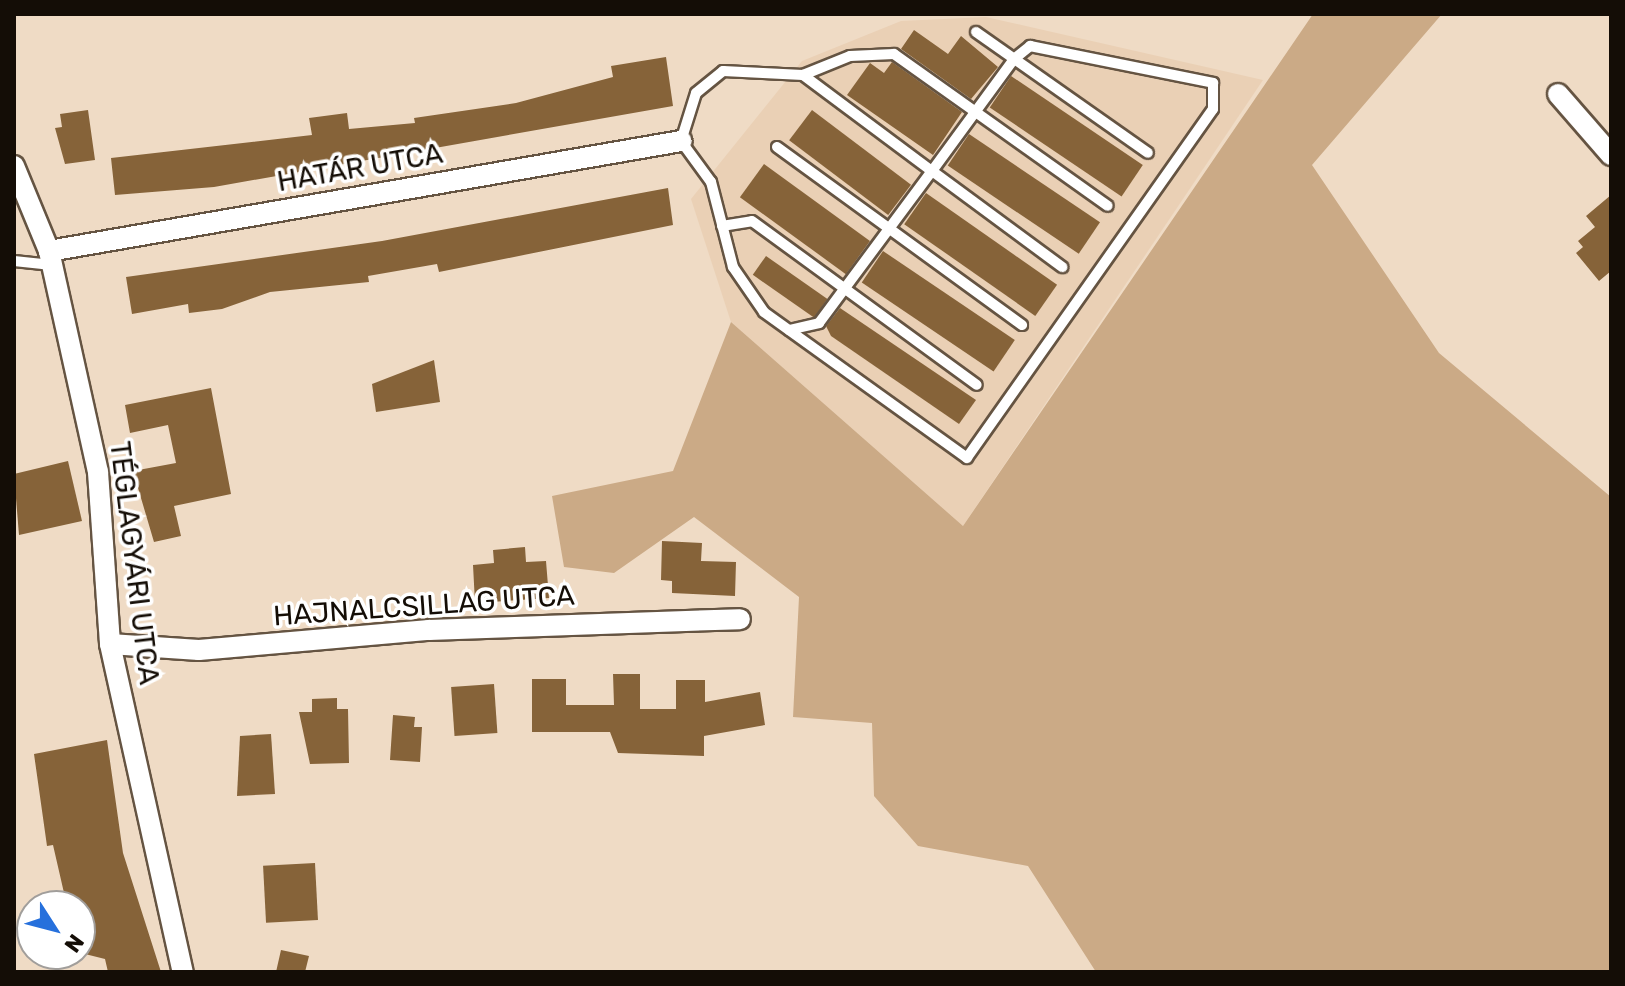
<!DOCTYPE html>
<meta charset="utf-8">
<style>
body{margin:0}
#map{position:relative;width:1625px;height:986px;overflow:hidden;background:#efdbc5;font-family:Rubik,sans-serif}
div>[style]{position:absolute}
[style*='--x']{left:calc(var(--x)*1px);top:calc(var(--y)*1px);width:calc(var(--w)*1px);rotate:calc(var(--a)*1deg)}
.built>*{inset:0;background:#ead0b5}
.green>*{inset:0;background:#cbaa86}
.building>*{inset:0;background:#866339;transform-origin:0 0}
.roads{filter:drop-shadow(2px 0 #655442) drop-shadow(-2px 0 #655442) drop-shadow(0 2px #655442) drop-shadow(0 -2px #655442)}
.service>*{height:10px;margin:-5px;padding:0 5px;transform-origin:5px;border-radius:5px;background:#fff}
.minor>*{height:20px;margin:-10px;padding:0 10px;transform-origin:10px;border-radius:10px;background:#fff}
span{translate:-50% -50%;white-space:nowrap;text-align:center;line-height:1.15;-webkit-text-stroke:7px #fff;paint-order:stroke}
.street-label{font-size:28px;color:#140d06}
.frame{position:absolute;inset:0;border:16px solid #140d06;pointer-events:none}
.north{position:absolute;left:16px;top:890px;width:80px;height:80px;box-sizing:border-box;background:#fff;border:2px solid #a19e9b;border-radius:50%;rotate:126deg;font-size:22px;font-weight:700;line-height:32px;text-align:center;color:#140d06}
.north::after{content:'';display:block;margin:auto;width:28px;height:36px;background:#2670dc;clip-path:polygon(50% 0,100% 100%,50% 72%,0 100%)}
</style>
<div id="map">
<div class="built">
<i style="clip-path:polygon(986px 17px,1263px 80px,963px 526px,731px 322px,691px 199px,802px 61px,901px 21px)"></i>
</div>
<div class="green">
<i style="clip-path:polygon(1313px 14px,1442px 14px,1312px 165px,1439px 353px,1611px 497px,1611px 972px,1096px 972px,1028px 866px,918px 846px,874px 796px,872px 723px,793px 717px,799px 597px,694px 517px,614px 573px,564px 567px,552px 496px,673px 471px,731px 322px,963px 526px)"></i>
</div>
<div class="building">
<i style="clip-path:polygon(914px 30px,948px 54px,961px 36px,998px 67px,971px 99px,901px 49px)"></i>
<i style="clip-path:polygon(666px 57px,673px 106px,214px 187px,115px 195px,111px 158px,312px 135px,309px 118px,347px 113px,349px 129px,415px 123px,414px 118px,516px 103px,613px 77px,611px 66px)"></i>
<i style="clip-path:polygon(892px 62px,962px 112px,933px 155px,847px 95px,870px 63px,884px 73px)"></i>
<i style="left:1011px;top:76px;width:159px;height:38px;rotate:34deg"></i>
<i style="clip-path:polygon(88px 110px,95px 160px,65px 164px,55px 128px,62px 127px,60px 114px)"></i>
<i style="left:812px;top:110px;width:124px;height:38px;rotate:37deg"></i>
<i style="left:969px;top:134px;width:158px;height:38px;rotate:34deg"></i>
<i style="left:764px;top:164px;width:131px;height:41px;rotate:36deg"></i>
<i style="clip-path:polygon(668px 188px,673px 225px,439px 272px,437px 264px,368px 276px,369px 282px,270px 292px,222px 309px,189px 313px,188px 304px,132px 314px,126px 277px,382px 241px)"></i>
<i style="left:926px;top:193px;width:160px;height:38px;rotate:35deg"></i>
<i style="clip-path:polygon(1611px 195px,1611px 271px,1599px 281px,1576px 253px,1583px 247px,1578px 241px,1595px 227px,1586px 216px)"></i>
<i style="left:883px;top:251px;width:159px;height:38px;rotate:34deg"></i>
<i style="left:766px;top:256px;width:75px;height:23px;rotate:35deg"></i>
<i style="clip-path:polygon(840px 308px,976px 400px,959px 424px,831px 336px,826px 326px)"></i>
<i style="clip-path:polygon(434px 360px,440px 402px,376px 412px,372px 384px)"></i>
<i style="clip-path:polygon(211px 388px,231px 494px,174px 506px,181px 536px,154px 542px,133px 471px,176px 463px,168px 425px,130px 433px,125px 405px)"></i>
<i style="clip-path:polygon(68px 461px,82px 521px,19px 535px,14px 474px)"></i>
<i style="clip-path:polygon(662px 541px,702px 543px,701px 561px,736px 562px,735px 596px,672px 593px,672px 581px,661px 580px)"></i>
<i style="clip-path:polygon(525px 547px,526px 562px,546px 561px,549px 598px,475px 603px,473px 565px,494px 563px,493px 550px)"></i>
<i style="clip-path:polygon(613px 674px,640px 674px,640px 709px,676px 709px,676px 680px,705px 680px,705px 702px,760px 692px,765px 725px,704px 736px,704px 756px,618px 753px,610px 732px,532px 732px,532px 679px,566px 679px,566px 705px,614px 705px)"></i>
<i style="left:494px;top:684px;width:49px;height:43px;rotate:86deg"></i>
<i style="clip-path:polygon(337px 698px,337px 709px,348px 709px,349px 763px,310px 764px,299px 712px,312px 712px,312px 699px)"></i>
<i style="clip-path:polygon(393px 715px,415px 717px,414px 727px,422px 727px,420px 762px,390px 760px)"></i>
<i style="clip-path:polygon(271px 734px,275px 794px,237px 796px,240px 736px)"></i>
<i style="clip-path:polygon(107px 740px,123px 853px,161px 972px,108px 972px,105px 959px,85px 954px,80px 906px,67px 906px,53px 845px,47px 846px,34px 754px)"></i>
<i style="left:315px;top:863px;width:57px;height:52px;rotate:87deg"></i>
<i style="clip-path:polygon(281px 950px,309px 956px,305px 972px,276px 972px)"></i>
</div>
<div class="roads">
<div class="service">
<i style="--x:976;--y:32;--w:210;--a:35.1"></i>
<i style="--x:803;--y:75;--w:51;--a:-22"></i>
<i style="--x:850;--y:56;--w:44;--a:-2.6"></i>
<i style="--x:894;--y:54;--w:262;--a:35.4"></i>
<i style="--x:777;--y:147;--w:303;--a:36"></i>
<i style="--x:722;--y:226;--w:30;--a:-9"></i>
<i style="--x:752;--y:221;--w:278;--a:36.1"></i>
<i style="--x:14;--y:261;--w:38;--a:6"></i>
<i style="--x:789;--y:330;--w:31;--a:-13"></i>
<i style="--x:819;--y:323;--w:189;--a:-53.4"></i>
<i style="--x:932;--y:171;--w:139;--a:-53.8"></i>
<i style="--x:1014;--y:59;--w:21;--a:-39"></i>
<i style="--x:1030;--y:46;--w:187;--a:11.4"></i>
<i style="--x:1213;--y:83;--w:26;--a:90"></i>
<i style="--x:1213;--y:109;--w:427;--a:125.2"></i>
<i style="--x:967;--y:458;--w:250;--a:-144.3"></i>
<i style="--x:764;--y:312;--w:55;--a:-124.6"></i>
<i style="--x:733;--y:267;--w:88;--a:-104.5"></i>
<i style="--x:711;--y:182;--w:51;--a:-126.2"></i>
<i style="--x:681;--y:141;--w:50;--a:-72.6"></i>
<i style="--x:696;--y:93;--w:35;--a:-39"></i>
<i style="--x:723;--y:71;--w:80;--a:2.9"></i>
<i style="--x:803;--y:75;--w:161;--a:36.7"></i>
<i style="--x:932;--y:171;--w:162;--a:36.4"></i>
</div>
<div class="minor">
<i style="--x:1558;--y:94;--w:81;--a:49"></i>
<i style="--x:14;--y:166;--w:92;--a:67.6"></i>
<i style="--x:49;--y:251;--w:226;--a:77.5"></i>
<i style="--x:98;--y:472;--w:172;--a:86"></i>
<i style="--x:110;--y:644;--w:336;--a:77.5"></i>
<i style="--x:49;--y:251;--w:642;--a:-9.87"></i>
<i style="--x:110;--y:644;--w:89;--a:3.9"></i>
<i style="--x:199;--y:650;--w:231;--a:-5"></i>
<i style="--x:429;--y:630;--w:311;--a:-2"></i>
</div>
</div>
<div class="street-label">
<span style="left:360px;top:168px;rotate:-10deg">HATÁR UTCA</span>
<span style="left:134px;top:563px;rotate:83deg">TÉGLAGYÁRI UTCA</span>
<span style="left:424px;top:606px;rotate:-4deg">HAJNALCSILLAG UTCA</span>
</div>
<div class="frame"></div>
<div class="north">N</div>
</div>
